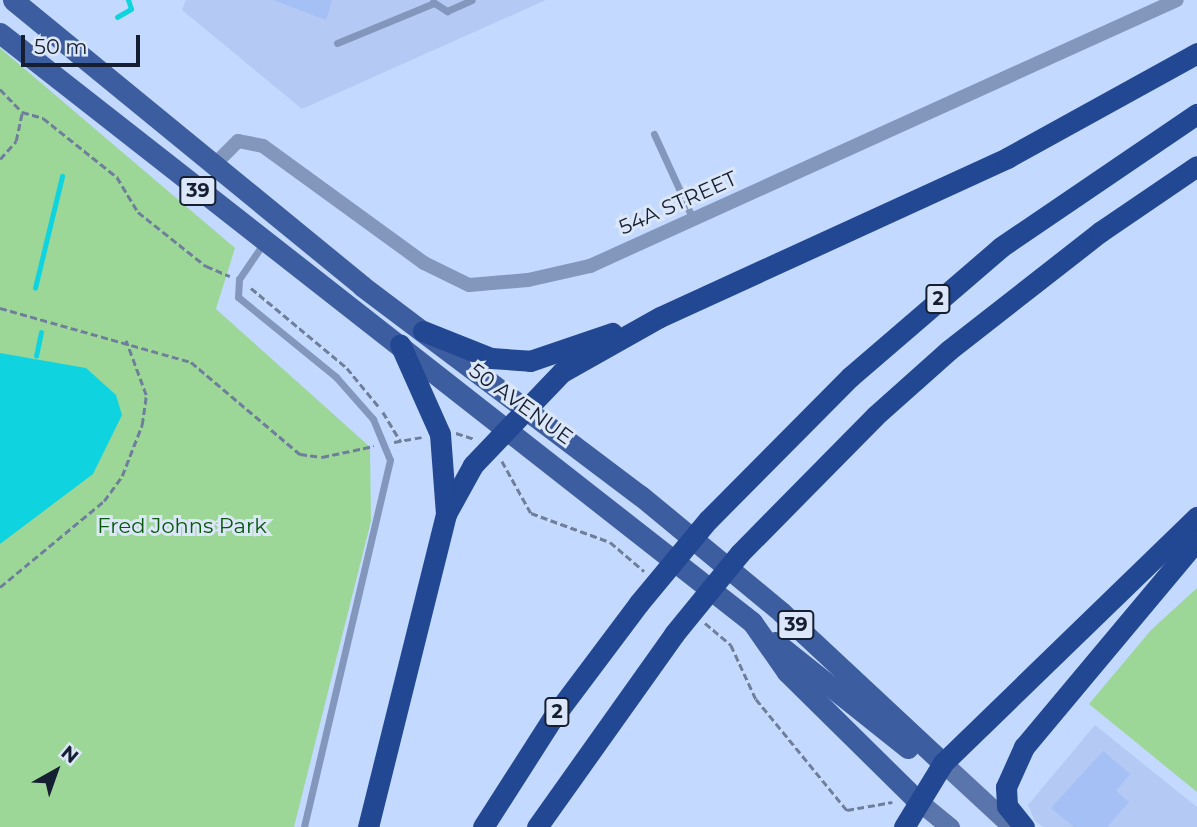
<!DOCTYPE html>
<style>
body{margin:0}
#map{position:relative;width:1197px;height:827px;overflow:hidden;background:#c4d9ff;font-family:Montserrat,sans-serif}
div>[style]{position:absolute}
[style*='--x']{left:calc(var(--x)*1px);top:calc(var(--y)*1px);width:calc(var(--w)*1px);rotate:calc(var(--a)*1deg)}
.built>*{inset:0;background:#b4caf5}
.green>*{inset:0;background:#9cd798}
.water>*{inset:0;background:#10d3e0}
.stream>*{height:4.5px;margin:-2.25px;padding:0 2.25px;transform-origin:2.25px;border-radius:2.25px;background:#10d3e0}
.building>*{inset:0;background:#a4c0f4}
.path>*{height:2.5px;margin-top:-1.25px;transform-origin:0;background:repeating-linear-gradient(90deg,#6f7e9a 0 7px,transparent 0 10.5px)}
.lane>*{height:7px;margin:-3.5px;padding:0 3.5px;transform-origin:3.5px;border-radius:3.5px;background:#8396bc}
.street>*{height:14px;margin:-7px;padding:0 7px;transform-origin:7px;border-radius:7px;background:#8396bc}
.secondary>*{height:19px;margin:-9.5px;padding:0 9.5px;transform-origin:9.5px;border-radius:9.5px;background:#5975ab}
.primary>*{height:21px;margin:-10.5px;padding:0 10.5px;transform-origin:10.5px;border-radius:10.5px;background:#3c5d9f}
.highway>*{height:21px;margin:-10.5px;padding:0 10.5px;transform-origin:10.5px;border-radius:10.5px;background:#224793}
.highway-bridge>*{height:21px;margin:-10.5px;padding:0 10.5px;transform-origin:10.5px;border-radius:10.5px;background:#224793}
span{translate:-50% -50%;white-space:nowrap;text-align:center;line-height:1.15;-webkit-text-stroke:6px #dbe6f9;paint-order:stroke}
.shield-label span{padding:2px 5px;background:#dbe6f9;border:2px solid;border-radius:5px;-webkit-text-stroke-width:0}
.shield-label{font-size:19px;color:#161f31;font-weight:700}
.street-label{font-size:21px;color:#161f31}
.park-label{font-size:21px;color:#085909}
.north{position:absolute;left:21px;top:736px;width:70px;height:70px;-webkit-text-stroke:5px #dbe6f9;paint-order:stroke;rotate:40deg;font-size:19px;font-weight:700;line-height:28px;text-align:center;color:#161f31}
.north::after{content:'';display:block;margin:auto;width:24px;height:32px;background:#161f31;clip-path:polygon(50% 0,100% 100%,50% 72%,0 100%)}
.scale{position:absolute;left:21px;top:35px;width:119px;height:32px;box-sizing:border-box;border:4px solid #161f31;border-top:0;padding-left:9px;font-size:21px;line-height:24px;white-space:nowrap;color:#161f31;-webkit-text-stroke:5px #dbe6f9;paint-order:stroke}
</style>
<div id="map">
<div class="built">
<i style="clip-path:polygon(186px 0,546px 0,302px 109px,182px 10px)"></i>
<i style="clip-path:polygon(1095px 725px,1197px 807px,1197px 827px,1043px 827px,1035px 821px,1028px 805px)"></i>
</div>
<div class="green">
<i style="clip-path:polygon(0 48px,235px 248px,216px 309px,370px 447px,371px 521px,294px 827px,0 827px)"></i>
<i style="clip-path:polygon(1197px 588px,1197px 792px,1089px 704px,1151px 630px)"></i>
</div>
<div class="water">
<i style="clip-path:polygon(0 353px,86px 368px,116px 395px,122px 415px,93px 474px,0 544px)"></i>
</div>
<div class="stream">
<i style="--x:117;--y:17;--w:16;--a:-30"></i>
<i style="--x:131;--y:9;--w:9;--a:-108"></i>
<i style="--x:35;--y:288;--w:115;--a:-76.4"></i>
<i style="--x:36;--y:356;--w:24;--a:-78"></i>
</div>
<div class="building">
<i style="clip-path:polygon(273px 0,332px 0,326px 20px)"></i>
<i style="clip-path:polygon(1103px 751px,1130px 774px,1116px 791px,1129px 802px,1107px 827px,1074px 827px,1051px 808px)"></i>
</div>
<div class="path">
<i style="--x:0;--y:89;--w:32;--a:46"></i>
<i style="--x:22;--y:112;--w:22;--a:16"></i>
<i style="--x:43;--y:118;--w:95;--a:38.6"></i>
<i style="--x:117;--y:177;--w:41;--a:59"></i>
<i style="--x:138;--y:212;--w:87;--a:38.5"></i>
<i style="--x:206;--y:266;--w:26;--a:23"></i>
<i style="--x:0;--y:159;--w:24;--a:-48"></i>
<i style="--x:16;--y:141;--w:30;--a:-78"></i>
<i style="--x:251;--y:288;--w:125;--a:39.8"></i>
<i style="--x:347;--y:368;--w:50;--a:50.6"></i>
<i style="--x:0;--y:308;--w:198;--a:15.8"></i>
<i style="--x:191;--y:362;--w:143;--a:40.2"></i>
<i style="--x:300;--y:454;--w:22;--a:8"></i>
<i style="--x:322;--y:457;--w:53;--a:-11.9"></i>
<i style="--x:383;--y:412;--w:35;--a:59"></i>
<i style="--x:456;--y:433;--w:20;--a:18"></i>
<i style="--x:394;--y:442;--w:28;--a:-10"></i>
<i style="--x:502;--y:461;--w:60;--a:60.9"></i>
<i style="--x:531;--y:513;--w:84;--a:20.2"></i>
<i style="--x:610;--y:542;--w:45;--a:40.5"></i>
<i style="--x:0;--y:587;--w:135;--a:-39.6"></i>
<i style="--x:104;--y:501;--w:31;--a:-54"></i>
<i style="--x:122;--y:476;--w:55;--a:-68.6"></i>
<i style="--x:142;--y:425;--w:30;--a:-82"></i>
<i style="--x:146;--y:395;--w:58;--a:-110.3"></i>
<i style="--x:705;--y:623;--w:34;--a:40"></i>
<i style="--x:731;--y:645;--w:60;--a:65.2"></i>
<i style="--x:756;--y:699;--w:144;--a:50.7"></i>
<i style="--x:847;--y:810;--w:46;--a:-10.1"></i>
</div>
<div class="lane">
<i style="--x:433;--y:2;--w:17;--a:33"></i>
<i style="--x:447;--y:11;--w:27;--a:-24"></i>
<i style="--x:337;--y:43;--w:105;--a:-22.4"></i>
<i style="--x:654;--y:134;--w:94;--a:65.4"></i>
<i style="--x:263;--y:244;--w:42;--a:124.4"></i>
<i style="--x:239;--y:279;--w:18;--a:93"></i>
<i style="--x:238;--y:297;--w:127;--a:39.2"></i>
<i style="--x:336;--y:377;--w:56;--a:48.6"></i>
<i style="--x:373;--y:419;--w:44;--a:67.5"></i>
<i style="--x:390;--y:460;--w:377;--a:103.2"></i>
</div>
<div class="street">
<i style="--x:214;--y:165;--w:34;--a:-45"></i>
<i style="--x:238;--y:141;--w:25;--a:11"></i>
<i style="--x:263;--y:146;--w:199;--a:36"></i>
<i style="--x:424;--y:263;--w:50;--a:26.1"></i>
<i style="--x:469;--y:285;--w:59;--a:-4.8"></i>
<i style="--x:528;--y:280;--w:64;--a:-12.7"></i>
<i style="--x:590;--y:266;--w:644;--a:-24.38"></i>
</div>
<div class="secondary">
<i style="--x:943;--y:763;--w:94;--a:42.8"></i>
<i style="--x:917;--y:800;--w:43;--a:39.3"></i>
</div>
<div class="primary">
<i style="--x:13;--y:0;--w:451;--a:39.3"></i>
<i style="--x:362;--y:286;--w:349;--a:37"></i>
<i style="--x:641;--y:496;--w:182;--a:39.6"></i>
<i style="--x:781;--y:612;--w:221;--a:43"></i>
<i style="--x:0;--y:33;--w:955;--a:38.07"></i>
<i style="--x:752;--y:622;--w:61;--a:55"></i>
<i style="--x:787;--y:672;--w:182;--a:44.6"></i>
<i style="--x:775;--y:642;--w:170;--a:38.6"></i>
</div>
<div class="highway">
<i style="--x:423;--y:331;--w:73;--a:21.7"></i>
<i style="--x:491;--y:358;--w:39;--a:4"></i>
<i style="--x:530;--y:361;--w:87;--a:-18.9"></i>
<i style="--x:446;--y:514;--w:56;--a:-61.1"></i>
<i style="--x:473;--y:465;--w:129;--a:-46.3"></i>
<i style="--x:562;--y:372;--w:112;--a:-29.3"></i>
<i style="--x:660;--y:317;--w:382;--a:-24.6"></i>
<i style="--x:1007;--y:158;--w:217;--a:-28.9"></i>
<i style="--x:708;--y:520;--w:202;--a:-45.2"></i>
<i style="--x:850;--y:377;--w:199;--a:-40.7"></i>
<i style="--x:1001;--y:247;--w:237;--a:-34.2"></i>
<i style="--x:740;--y:553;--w:192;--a:-45.4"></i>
<i style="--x:875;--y:416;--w:99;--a:-41.7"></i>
<i style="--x:949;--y:350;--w:192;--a:-38"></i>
<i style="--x:1100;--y:232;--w:117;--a:-34.2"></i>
<i style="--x:368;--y:827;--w:323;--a:-76"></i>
<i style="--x:446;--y:514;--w:80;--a:-94.3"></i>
<i style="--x:440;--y:434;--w:98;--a:-114"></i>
<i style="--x:483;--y:827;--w:128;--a:-57.4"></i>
<i style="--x:552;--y:719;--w:145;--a:-53.1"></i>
<i style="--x:537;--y:827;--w:237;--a:-54.6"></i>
<i style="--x:904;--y:827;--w:75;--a:-58.6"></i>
<i style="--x:943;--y:763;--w:354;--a:-44.1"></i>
<i style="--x:1024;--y:827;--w:27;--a:-129"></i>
<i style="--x:1007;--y:806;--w:19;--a:-93"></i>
<i style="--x:1006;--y:787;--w:44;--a:-65.8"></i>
<i style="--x:1024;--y:747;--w:270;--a:-50.1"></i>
</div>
<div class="highway-bridge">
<i style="--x:639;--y:603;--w:108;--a:-50.3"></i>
<i style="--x:674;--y:634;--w:104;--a:-50.8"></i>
</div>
<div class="shield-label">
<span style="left:198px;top:191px">39</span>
<span style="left:938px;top:299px">2</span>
<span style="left:796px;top:625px">39</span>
<span style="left:557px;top:712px">2</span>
</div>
<div class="street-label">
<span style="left:678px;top:203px;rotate:-24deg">54A STREET</span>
<span style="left:521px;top:404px;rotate:36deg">50 AVENUE</span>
</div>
<div class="park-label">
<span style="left:182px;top:526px">Fred Johns Park</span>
</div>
<div class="north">N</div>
<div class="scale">50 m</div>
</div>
